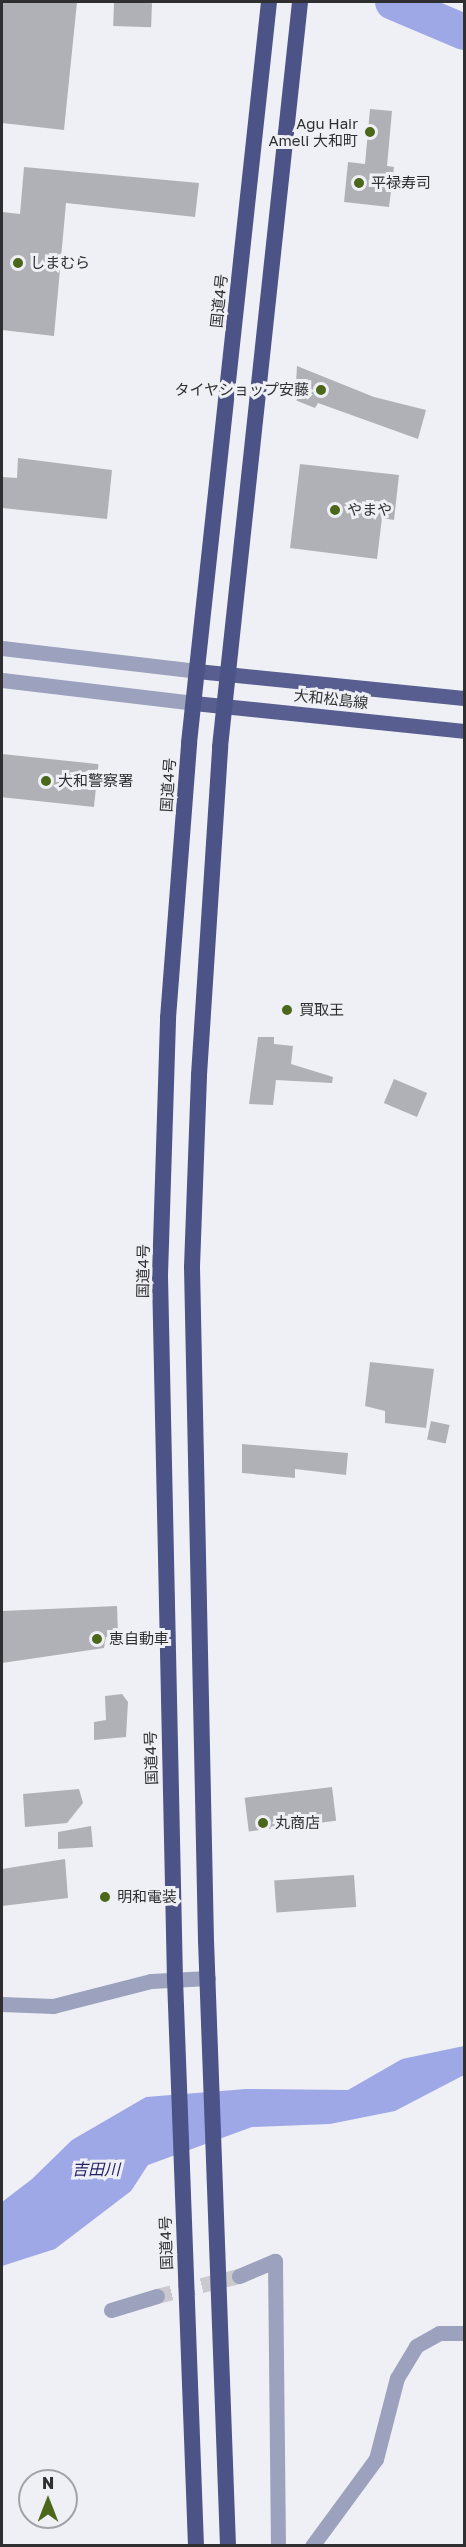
<!DOCTYPE html>
<meta charset="utf-8">
<style>
body{margin:0}
#map{position:relative;width:466px;height:2547px;overflow:hidden;background:#eff0f5;font-family:"Golos Text","Noto Sans JP",sans-serif}
div>[style]{position:absolute}
[style*='--x']{left:calc(var(--x)*1px);top:calc(var(--y)*1px);width:calc(var(--w)*1px);rotate:calc(var(--a)*1deg)}
.water>*{inset:0;background:#9ea8e7}
.river>*{height:36px;margin:-18px;padding:0 18px;transform-origin:18px;border-radius:18px;background:#9ea8e7}
.building>*{inset:0;background:#b0b1b6;transform-origin:0 0}
.minor-tunnel>*{height:15px;margin-top:-7.5px;transform-origin:0;background:repeating-linear-gradient(90deg,#c9c9ce 0 15px,transparent 0 23px)}
.minor>*{height:15px;margin:-7.5px;padding:0 7.5px;transform-origin:7.5px;border-radius:7.5px;background:#9ca1bd}
.tertiary>*{height:15px;margin:-7.5px;padding:0 7.5px;transform-origin:7.5px;border-radius:7.5px;background:#9ca1bd}
.primary>*{height:15px;margin:-7.5px;padding:0 7.5px;transform-origin:7.5px;border-radius:7.5px;background:#585f90}
.trunk>*{height:16px;margin:-8px;padding:0 8px;transform-origin:8px;border-radius:8px;background:#4c5387}
.dots>*{width:16px;height:16px;translate:-50% -50%;box-sizing:border-box;border:3px solid #eff0f5;border-radius:50%}
span{translate:-50% -50%;white-space:nowrap;text-align:center;line-height:1.15;-webkit-text-stroke:6px #eff0f5;paint-order:stroke}
.poi-label{font-size:15px;color:#2f2f31}
.right{translate:-100% -50%;text-align:right}
.left{translate:0 -50%;text-align:left}
.street-label{font-size:15px;color:#2f2f31}
.water-label{font-size:16px;color:#201d65;font-style:italic}
.frame{position:absolute;inset:0;border:3px solid #2f2f31;pointer-events:none}
.north{position:absolute;left:18px;top:2469px;width:60px;height:60px;box-sizing:border-box;background:#eff0f5;border:2px solid #a2a3a7;border-radius:50%;rotate:0deg;font-size:16px;font-weight:700;line-height:24px;text-align:center;color:#2f2f31}
.north::after{content:'';display:block;margin:auto;width:21px;height:27px;background:#4b6719;clip-path:polygon(50% 0,100% 100%,50% 72%,0 100%)}
</style>
<div id="map">
<div class="water">
<i style="clip-path:polygon(464px 2046px,464px 2075px,395px 2111px,330px 2124px,252px 2127px,148px 2165px,131px 2191px,55px 2249px,2px 2266px,2px 2202px,32px 2179px,72px 2140px,146px 2097px,246px 2089px,348px 2090px,402px 2059px)"></i>
</div>
<div class="river">
<i style="--x:393;--y:2;--w:77;--a:22.9"></i>
</div>
<div class="building">
<i style="clip-path:polygon(2px 2px,77px 2px,64px 130px,2px 123px)"></i>
<i style="left:114px;top:2px;width:38px;height:24px;rotate:2deg"></i>
<i style="clip-path:polygon(370px 109px,392px 111px,387px 166px,394px 167px,389px 207px,344px 202px,348px 162px,365px 164px)"></i>
<i style="clip-path:polygon(24px 167px,199px 183px,195px 217px,66px 203px,54px 336px,2px 330px,2px 212px,20px 214px)"></i>
<i style="clip-path:polygon(297px 366px,374px 397px,426px 410px,418px 439px,318px 403px,315px 408px,295px 400px)"></i>
<i style="clip-path:polygon(18px 458px,112px 470px,107px 519px,2px 508px,2px 477px,17px 478px)"></i>
<i style="clip-path:polygon(300px 464px,399px 475px,394px 520px,382px 518px,377px 559px,290px 548px)"></i>
<i style="left:2px;top:754px;width:97px;height:43px;rotate:6deg"></i>
<i style="clip-path:polygon(258px 1037px,274px 1037px,274px 1044px,293px 1046px,291px 1064px,333px 1077px,332px 1083px,276px 1080px,273px 1105px,249px 1104px)"></i>
<i style="left:394px;top:1079px;width:36px;height:26px;rotate:23deg"></i>
<i style="clip-path:polygon(370px 1362px,434px 1369px,426px 1428px,385px 1423px,385px 1411px,365px 1406px)"></i>
<i style="left:431px;top:1421px;width:19px;height:19px;rotate:12deg"></i>
<i style="clip-path:polygon(242px 1444px,348px 1453px,346px 1475px,295px 1469px,295px 1478px,242px 1473px)"></i>
<i style="clip-path:polygon(117px 1606px,118px 1634px,106px 1637px,104px 1648px,2px 1663px,2px 1611px)"></i>
<i style="clip-path:polygon(122px 1694px,128px 1702px,126px 1737px,94px 1740px,94px 1722px,106px 1720px,105px 1696px)"></i>
<i style="left:332px;top:1787px;width:34px;height:88px;rotate:83deg"></i>
<i style="clip-path:polygon(79px 1789px,83px 1803px,67px 1823px,25px 1827px,23px 1794px)"></i>
<i style="clip-path:polygon(91px 1826px,93px 1847px,58px 1849px,58px 1832px)"></i>
<i style="clip-path:polygon(65px 1859px,68px 1898px,2px 1906px,2px 1869px)"></i>
<i style="left:354px;top:1875px;width:32px;height:80px;rotate:86deg"></i>
</div>
<div class="minor-tunnel">
<i style="--x:157;--y:2296;--w:84;--a:-13.7"></i>
</div>
<div class="minor">
<i style="--x:239;--y:2276;--w:39;--a:-23"></i>
<i style="--x:275;--y:2261;--w:285;--a:89.4"></i>
<i style="--x:111;--y:2310;--w:48;--a:-16.9"></i>
<i style="--x:312;--y:2546;--w:108;--a:-53.7"></i>
<i style="--x:376;--y:2459;--w:84;--a:-75.5"></i>
<i style="--x:397;--y:2378;--w:37;--a:-59"></i>
<i style="--x:416;--y:2346;--w:26;--a:-29"></i>
<i style="--x:439;--y:2333;--w:25;--a:0"></i>
</div>
<div class="tertiary">
<i style="--x:2;--y:648;--w:196;--a:6.7"></i>
<i style="--x:2;--y:680;--w:193;--a:6.8"></i>
<i style="--x:2;--y:2004;--w:51;--a:2.2"></i>
<i style="--x:53;--y:2006;--w:101;--a:-14.3"></i>
<i style="--x:151;--y:1981;--w:57;--a:-3"></i>
</div>
<div class="primary">
<i style="--x:197;--y:671;--w:268;--a:5.8"></i>
<i style="--x:194;--y:703;--w:271;--a:5.9"></i>
</div>
<div class="trunk">
<i style="--x:196;--y:2546;--w:566;--a:-92.12"></i>
<i style="--x:175;--y:1980;--w:705;--a:-91.22"></i>
<i style="--x:160;--y:1275;--w:257;--a:-88.2"></i>
<i style="--x:168;--y:1018;--w:276;--a:-85.6"></i>
<i style="--x:189;--y:743;--w:745;--a:-83.84"></i>
<i style="--x:228;--y:2546;--w:605;--a:-92.08"></i>
<i style="--x:206;--y:1941;--w:674;--a:-91.19"></i>
<i style="--x:192;--y:1267;--w:192;--a:-87.9"></i>
<i style="--x:199;--y:1075;--w:329;--a:-86.3"></i>
<i style="--x:220;--y:747;--w:749;--a:-83.87"></i>
</div>
<div class="dots">
<i style="left:370px;top:132px;background:#4b6719"></i>
<i style="left:359px;top:183px;background:#4b6719"></i>
<i style="left:18px;top:263px;background:#4b6719"></i>
<i style="left:321px;top:390px;background:#4b6719"></i>
<i style="left:335px;top:510px;background:#4b6719"></i>
<i style="left:46px;top:781px;background:#4b6719"></i>
<i style="left:287px;top:1010px;background:#4b6719"></i>
<i style="left:97px;top:1639px;background:#4b6719"></i>
<i style="left:263px;top:1823px;background:#4b6719"></i>
<i style="left:105px;top:1897px;background:#4b6719"></i>
</div>
<div class="poi-label">
<span class="right" style="left:358px;top:132px">Agu Hair<br>Ameli 大和町</span>
<span class="left" style="left:371px;top:183px">平禄寿司</span>
<span class="left" style="left:30px;top:263px">しまむら</span>
<span class="right" style="left:309px;top:390px">タイヤショップ安藤</span>
<span class="left" style="left:347px;top:510px">やまや</span>
<span class="left" style="left:58px;top:781px">大和警察署</span>
<span class="left" style="left:299px;top:1010px">買取王</span>
<span class="left" style="left:109px;top:1639px">恵自動車</span>
<span class="left" style="left:275px;top:1823px">丸商店</span>
<span class="left" style="left:117px;top:1897px">明和電装</span>
</div>
<div class="street-label">
<span style="left:219px;top:301px;rotate:-84deg">国道4号</span>
<span style="left:331px;top:699px;rotate:6deg">大和松島線</span>
<span style="left:168px;top:785px;rotate:-86deg">国道4号</span>
<span style="left:143px;top:1271px;rotate:-89deg">国道4号</span>
<span style="left:151px;top:1758px;rotate:-92deg">国道4号</span>
<span style="left:166px;top:2243px;rotate:-92deg">国道4号</span>
</div>
<div class="water-label">
<span style="left:96px;top:2169px">吉田川</span>
</div>
<div class="frame"></div>
<div class="north">N</div>
</div>
